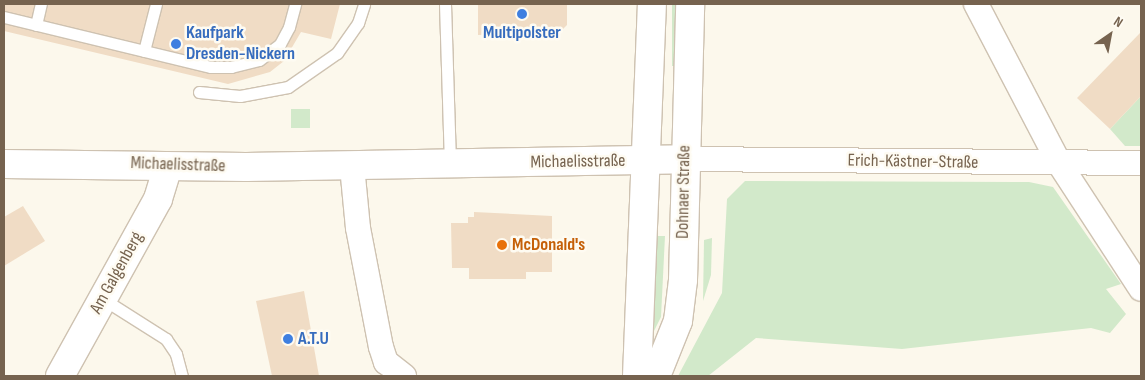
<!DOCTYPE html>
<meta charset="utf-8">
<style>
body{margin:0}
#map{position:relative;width:1145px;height:380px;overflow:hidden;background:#fcf8ec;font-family:"Sofia Sans Condensed",sans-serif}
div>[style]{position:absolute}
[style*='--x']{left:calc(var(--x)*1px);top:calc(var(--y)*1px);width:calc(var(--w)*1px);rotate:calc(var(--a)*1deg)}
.green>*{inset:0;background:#d2e9ca;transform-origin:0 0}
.building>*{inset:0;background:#f0dcc5}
.roads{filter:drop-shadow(1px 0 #cec2b1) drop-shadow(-1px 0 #cec2b1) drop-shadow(0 1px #cec2b1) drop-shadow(0 -1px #cec2b1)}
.lane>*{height:11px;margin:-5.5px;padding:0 5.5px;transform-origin:5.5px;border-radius:5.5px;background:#fff}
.street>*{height:24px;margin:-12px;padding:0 12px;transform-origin:12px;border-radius:12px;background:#fff}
.secondary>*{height:28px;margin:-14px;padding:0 14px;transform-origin:14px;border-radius:14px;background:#fff}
.dots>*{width:14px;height:14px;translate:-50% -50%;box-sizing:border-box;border:2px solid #fefbf2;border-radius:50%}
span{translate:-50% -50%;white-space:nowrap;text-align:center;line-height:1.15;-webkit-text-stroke:5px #fefbf2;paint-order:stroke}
.shop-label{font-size:18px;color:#366cbe;font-weight:700}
.left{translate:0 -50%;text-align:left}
.street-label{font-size:18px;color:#76634f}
.food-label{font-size:18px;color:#c56008;font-weight:700}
.frame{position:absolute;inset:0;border:5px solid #76634f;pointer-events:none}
.north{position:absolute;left:1085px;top:10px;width:50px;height:50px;-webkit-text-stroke:4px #fefbf2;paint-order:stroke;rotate:33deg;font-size:14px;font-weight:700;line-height:20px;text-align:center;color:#76634f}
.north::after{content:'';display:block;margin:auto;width:18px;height:22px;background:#76634f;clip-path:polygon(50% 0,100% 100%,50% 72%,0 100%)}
</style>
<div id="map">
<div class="green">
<i style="left:672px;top:4px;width:9px;height:62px"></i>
<i style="clip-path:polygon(1141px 96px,1141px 146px,1125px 146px,1110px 129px)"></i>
<i style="left:291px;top:109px;width:19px;height:19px"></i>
<i style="clip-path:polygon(745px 181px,1029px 182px,1053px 187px,1121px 284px,1106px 289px,1126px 314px,1110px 333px,1091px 328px,902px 349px,756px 338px,708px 376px,678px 376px,722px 293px,727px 199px)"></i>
<i style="clip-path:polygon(657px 236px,665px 236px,661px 317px,652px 335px)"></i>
<i style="clip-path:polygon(712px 238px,711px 275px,703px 301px,704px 240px)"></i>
</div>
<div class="building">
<i style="clip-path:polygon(4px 4px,340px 4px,331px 39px,301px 32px,284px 61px,270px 72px,228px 84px,4px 31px)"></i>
<i style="clip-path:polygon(478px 4px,567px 4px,567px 25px,560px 32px,478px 35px)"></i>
<i style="clip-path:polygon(1141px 32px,1141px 96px,1110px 129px,1077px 98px)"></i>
<i style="clip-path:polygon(23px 206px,45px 241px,4px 266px,4px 217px)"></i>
<i style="clip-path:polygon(474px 212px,552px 216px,552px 272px,526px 272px,526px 279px,469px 279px,469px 268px,452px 268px,451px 223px,468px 223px,468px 217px,474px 217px)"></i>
<i style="clip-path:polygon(304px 291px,319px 376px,272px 376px,256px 301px)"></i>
</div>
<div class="roads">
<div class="lane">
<i style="--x:445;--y:4;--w:160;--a:88.2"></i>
<i style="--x:4;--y:17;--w:213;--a:13.6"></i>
<i style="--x:211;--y:67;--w:20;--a:0"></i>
<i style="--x:231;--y:67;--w:29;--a:-14"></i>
<i style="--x:259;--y:60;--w:26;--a:-37"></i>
<i style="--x:280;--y:44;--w:19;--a:-62"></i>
<i style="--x:289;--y:27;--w:24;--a:-75"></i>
<i style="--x:36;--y:25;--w:22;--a:-77"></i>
<i style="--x:144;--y:51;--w:49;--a:-75.7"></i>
<i style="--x:199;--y:92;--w:41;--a:5.6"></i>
<i style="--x:240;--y:96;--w:49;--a:-10.6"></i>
<i style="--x:288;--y:87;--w:60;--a:-34.8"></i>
<i style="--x:337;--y:53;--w:37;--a:-55"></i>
<i style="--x:358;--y:23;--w:20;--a:-72"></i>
<i style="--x:103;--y:299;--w:75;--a:32.4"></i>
<i style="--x:166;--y:339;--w:18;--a:56"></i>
<i style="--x:176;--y:354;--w:23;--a:75"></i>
</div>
<div class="street">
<i style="--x:976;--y:4;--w:179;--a:62.4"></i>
<i style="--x:1059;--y:163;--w:150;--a:56.9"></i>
<i style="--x:685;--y:159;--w:456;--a:0.5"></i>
<i style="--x:352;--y:166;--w:62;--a:84.5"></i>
<i style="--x:358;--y:228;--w:121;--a:79.1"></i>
<i style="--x:381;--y:347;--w:16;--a:72"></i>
<i style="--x:386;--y:362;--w:23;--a:38"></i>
</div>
<div class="secondary">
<i style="--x:4;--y:164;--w:242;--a:0.7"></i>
<i style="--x:246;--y:167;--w:439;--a:-1"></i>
<i style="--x:60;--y:376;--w:202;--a:-61"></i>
<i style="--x:158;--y:199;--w:34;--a:-73"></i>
<i style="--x:637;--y:376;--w:372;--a:-87.7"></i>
<i style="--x:656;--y:376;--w:59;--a:-68.2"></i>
<i style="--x:678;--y:321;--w:41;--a:-83"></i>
<i style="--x:683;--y:280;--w:276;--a:-88.5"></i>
</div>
</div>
<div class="dots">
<i style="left:522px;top:14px;background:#3f7fe0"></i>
<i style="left:176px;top:44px;background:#3f7fe0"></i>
<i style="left:502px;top:245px;background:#e8710a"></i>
<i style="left:288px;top:339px;background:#3f7fe0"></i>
</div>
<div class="shop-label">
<span style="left:522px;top:33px">Multipolster</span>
<span class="left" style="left:186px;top:44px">Kaufpark<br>Dresden-Nickern</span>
<span class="left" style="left:298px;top:339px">A.T.U</span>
</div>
<div class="street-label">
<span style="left:578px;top:162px;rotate:-1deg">Michaelisstraße</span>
<span style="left:913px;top:162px;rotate:1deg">Erich-Kästner-Straße</span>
<span style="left:178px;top:165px;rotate:2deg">Michaelisstraße</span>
<span style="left:684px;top:192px;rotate:-89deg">Dohnaer Straße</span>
<span style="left:117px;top:273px;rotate:-61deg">Am Galgenberg</span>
</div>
<div class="food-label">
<span class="left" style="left:512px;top:245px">McDonald's</span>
</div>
<div class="frame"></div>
<div class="north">N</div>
</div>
